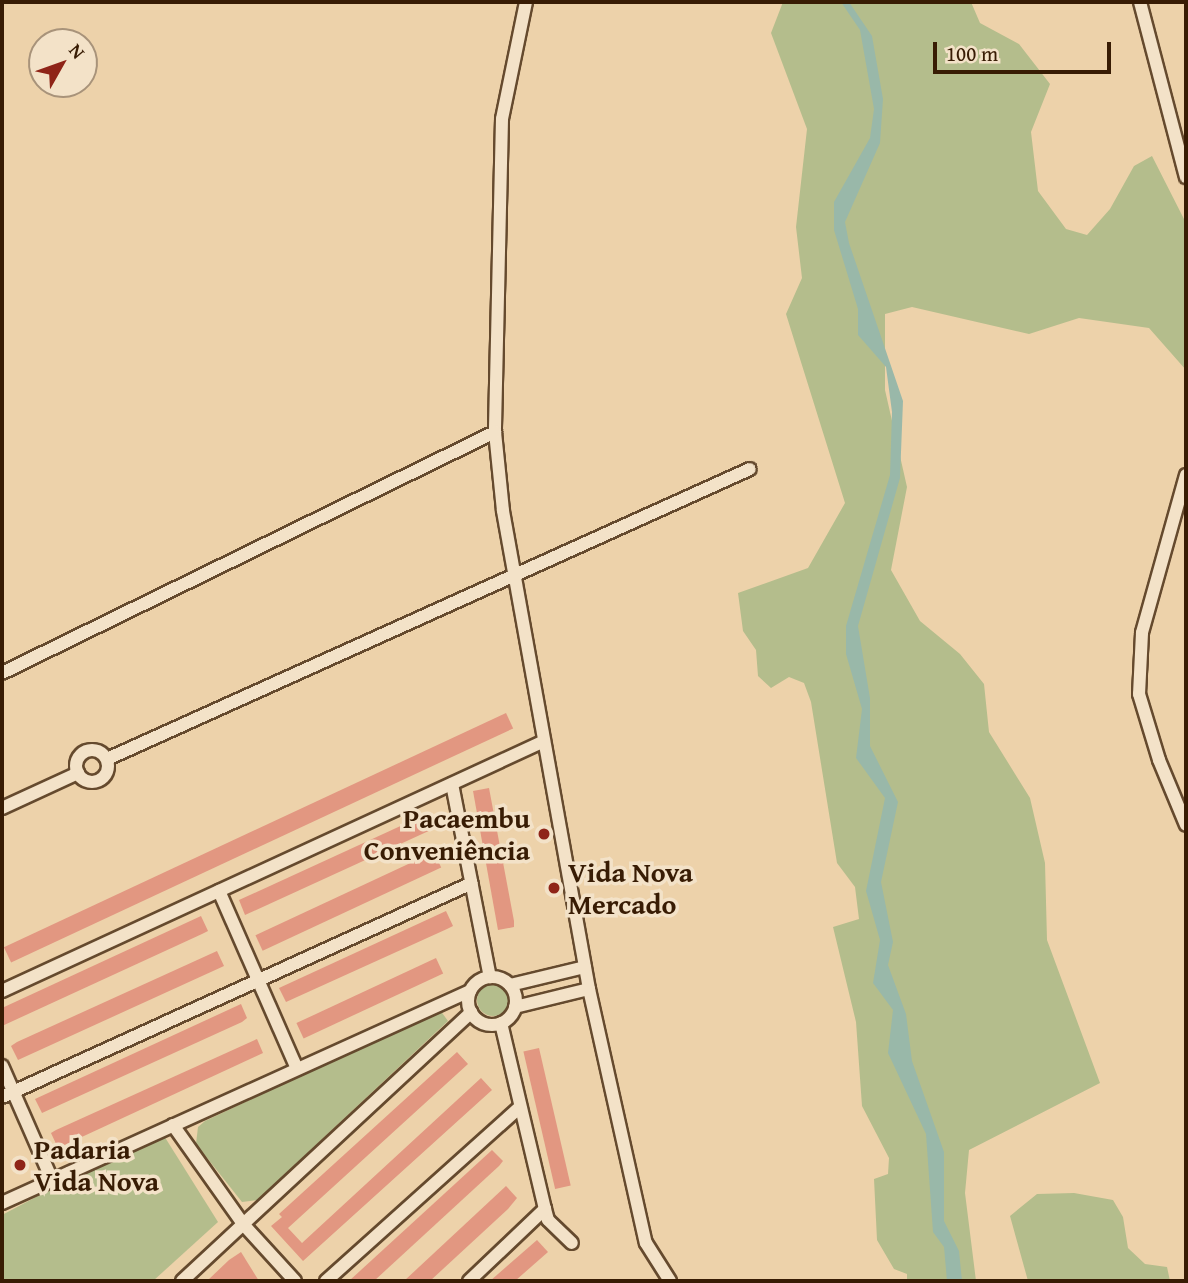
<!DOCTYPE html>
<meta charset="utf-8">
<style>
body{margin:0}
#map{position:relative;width:1188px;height:1283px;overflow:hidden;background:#edd2aa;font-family:"Gentium Book Plus",serif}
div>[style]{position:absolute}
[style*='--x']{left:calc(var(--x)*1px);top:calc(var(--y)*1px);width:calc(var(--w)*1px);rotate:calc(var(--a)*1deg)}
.green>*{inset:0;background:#b4bd8c}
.round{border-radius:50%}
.water>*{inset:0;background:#99b8a9}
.building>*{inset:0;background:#e29781;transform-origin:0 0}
.roads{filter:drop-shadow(2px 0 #654a2e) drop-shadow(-2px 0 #654a2e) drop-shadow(0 2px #654a2e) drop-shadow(0 -2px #654a2e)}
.street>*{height:12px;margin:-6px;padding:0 6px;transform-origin:6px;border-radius:6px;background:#f3e2c8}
.street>.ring{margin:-6px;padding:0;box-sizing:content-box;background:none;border:12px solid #f3e2c8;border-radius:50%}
.dots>*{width:19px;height:19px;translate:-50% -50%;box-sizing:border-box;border:4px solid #f3e2c8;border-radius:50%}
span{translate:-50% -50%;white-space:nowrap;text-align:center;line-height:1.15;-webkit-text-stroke:7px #f3e2c8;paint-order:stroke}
.poi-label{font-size:28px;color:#381c04;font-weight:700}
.right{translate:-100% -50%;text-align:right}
.left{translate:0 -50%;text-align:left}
.frame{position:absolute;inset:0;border:4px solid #381c04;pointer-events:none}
.north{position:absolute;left:28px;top:28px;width:70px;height:70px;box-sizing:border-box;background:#f3e2c8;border:2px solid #a8937a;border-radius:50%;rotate:50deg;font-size:19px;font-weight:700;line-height:28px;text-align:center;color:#381c04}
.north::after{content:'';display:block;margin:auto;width:24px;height:32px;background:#8f2418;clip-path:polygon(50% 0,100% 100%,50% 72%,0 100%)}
.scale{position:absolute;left:933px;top:42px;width:178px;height:32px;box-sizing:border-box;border:4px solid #381c04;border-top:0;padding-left:9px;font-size:21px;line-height:24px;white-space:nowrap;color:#381c04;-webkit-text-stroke:5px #f3e2c8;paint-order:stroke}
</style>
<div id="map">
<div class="green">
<i style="clip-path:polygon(783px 2px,971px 2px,980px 23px,1019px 44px,1050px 84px,1031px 132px,1038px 191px,1066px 229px,1087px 235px,1110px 209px,1134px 166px,1152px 156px,1186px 223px,1186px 370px,1149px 328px,1079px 318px,1029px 334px,912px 307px,885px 314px,885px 390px,907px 487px,891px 570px,920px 621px,960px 654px,984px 684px,989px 732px,1030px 798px,1045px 863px,1047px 940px,1100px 1083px,969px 1150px,965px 1193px,976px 1281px,907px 1281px,907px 1274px,894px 1269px,877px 1240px,874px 1179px,888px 1174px,889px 1158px,862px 1106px,856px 1022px,833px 927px,859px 919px,855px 887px,837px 863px,811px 702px,804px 683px,789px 677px,771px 688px,758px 676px,756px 650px,743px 631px,738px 593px,808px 568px,845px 503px,786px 314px,802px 278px,796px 227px,807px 129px,771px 33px)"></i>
<i class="round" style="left:477px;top:984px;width:32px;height:32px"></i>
<i style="clip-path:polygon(440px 1010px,448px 1021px,257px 1200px,242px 1202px,196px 1144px,198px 1127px,205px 1121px)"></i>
<i style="clip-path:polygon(161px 1131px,218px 1222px,153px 1281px,2px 1281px,2px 1215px)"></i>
<i style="clip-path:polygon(1074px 1193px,1113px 1200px,1123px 1217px,1128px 1248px,1145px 1264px,1167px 1267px,1170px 1281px,1028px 1281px,1010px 1216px,1037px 1194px)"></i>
</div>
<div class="water">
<i style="clip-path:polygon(841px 2px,849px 2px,872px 36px,883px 99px,880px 143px,845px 222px,849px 243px,903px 401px,900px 478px,858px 626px,870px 698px,870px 746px,898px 802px,881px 882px,893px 942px,888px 965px,906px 1014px,912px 1061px,944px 1152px,944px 1221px,959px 1251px,962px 1281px,947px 1281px,944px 1247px,933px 1232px,926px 1134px,888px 1053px,893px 1010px,873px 983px,880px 940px,866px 891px,885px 798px,856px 758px,862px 709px,846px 654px,846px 626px,890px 475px,892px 412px,886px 367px,858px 335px,858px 309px,834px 230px,834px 202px,870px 138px,874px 109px,860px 30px)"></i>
</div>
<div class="building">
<i style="left:506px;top:713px;width:17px;height:554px;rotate:65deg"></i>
<i style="clip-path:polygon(489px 788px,514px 921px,514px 927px,498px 930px,473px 791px)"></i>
<i style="clip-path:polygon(431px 812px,438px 826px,433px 829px,245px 915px,239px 900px)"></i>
<i style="left:434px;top:852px;width:17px;height:197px;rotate:65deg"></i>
<i style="clip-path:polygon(446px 911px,453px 926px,447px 929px,286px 1002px,279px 988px)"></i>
<i style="clip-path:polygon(201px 916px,208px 931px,202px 934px,2px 1026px,2px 1008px)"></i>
<i style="clip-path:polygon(217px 951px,224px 966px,18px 1060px,11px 1046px,17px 1042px)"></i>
<i style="left:436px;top:958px;width:17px;height:154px;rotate:65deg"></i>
<i style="clip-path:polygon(241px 1004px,247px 1018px,242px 1022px,42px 1113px,35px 1099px)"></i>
<i style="clip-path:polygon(257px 1039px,263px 1053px,58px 1148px,51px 1133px,56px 1130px)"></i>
<i style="left:539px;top:1048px;width:141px;height:16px;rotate:77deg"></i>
<i style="clip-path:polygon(457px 1052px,468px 1064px,288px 1228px,302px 1243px,481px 1078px,492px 1090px,303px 1261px,271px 1226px,282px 1217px,279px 1214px)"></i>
<i style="clip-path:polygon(492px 1150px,503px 1161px,499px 1166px,374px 1281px,349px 1281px)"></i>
<i style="clip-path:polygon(506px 1186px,517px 1198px,508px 1209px,430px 1281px,404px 1281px)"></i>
<i style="clip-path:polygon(537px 1240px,548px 1252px,515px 1281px,490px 1281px)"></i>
<i style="clip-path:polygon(241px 1252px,259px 1281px,207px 1281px,229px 1260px)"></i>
</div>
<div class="roads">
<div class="street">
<i style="--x:526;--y:2;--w:119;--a:101.6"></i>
<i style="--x:502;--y:119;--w:313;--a:91.3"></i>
<i style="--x:495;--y:432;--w:79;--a:84.2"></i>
<i style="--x:503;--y:511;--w:486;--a:79.8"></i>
<i style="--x:589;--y:989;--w:260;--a:77.4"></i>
<i style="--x:646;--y:1243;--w:45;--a:57.7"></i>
<i style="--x:1140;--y:2;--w:181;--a:75.3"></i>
<i style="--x:1186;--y:475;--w:164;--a:105.6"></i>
<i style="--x:1142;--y:633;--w:61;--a:92.8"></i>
<i style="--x:1139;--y:694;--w:69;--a:73.1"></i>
<i style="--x:1159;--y:760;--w:70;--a:67.4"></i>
<i style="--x:2;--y:673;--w:549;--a:-26.05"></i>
<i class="ring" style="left:76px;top:750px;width:20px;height:20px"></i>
<i style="--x:107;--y:759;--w:705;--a:-24.28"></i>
<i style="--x:452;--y:784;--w:197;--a:78.9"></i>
<i style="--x:2;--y:808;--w:84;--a:-24.7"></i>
<i style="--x:219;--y:891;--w:194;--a:66.3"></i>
<i class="ring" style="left:468px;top:977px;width:36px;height:36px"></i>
<i style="--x:510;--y:985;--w:77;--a:-13.5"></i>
<i style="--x:2;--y:991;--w:595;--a:-24.75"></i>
<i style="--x:515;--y:1007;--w:76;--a:-13.7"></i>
<i style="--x:501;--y:1023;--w:191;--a:76.7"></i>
<i style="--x:545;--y:1209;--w:11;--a:75"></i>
<i style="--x:548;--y:1220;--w:33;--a:44"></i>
<i style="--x:2;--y:1066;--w:124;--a:66.3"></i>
<i style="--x:2;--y:1097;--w:516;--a:-24.48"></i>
<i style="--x:173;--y:1125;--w:121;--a:54.7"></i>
<i style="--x:243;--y:1224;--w:77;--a:47.6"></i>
<i style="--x:2;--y:1203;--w:514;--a:-24.37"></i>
<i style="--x:182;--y:1281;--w:395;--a:-42.9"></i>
<i style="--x:326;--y:1281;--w:259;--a:-41.9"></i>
<i style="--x:469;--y:1281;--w:105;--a:-43.5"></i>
</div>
</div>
<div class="dots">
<i style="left:544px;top:834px;background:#8f2418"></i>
<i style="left:554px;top:888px;background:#8f2418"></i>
<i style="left:20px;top:1165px;background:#8f2418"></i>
</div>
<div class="poi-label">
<span class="right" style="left:530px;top:834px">Pacaembu<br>Conveniência</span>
<span class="left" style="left:568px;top:888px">Vida Nova<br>Mercado</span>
<span class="left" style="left:34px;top:1165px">Padaria<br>Vida Nova</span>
</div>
<div class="frame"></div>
<div class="north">N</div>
<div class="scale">100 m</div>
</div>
